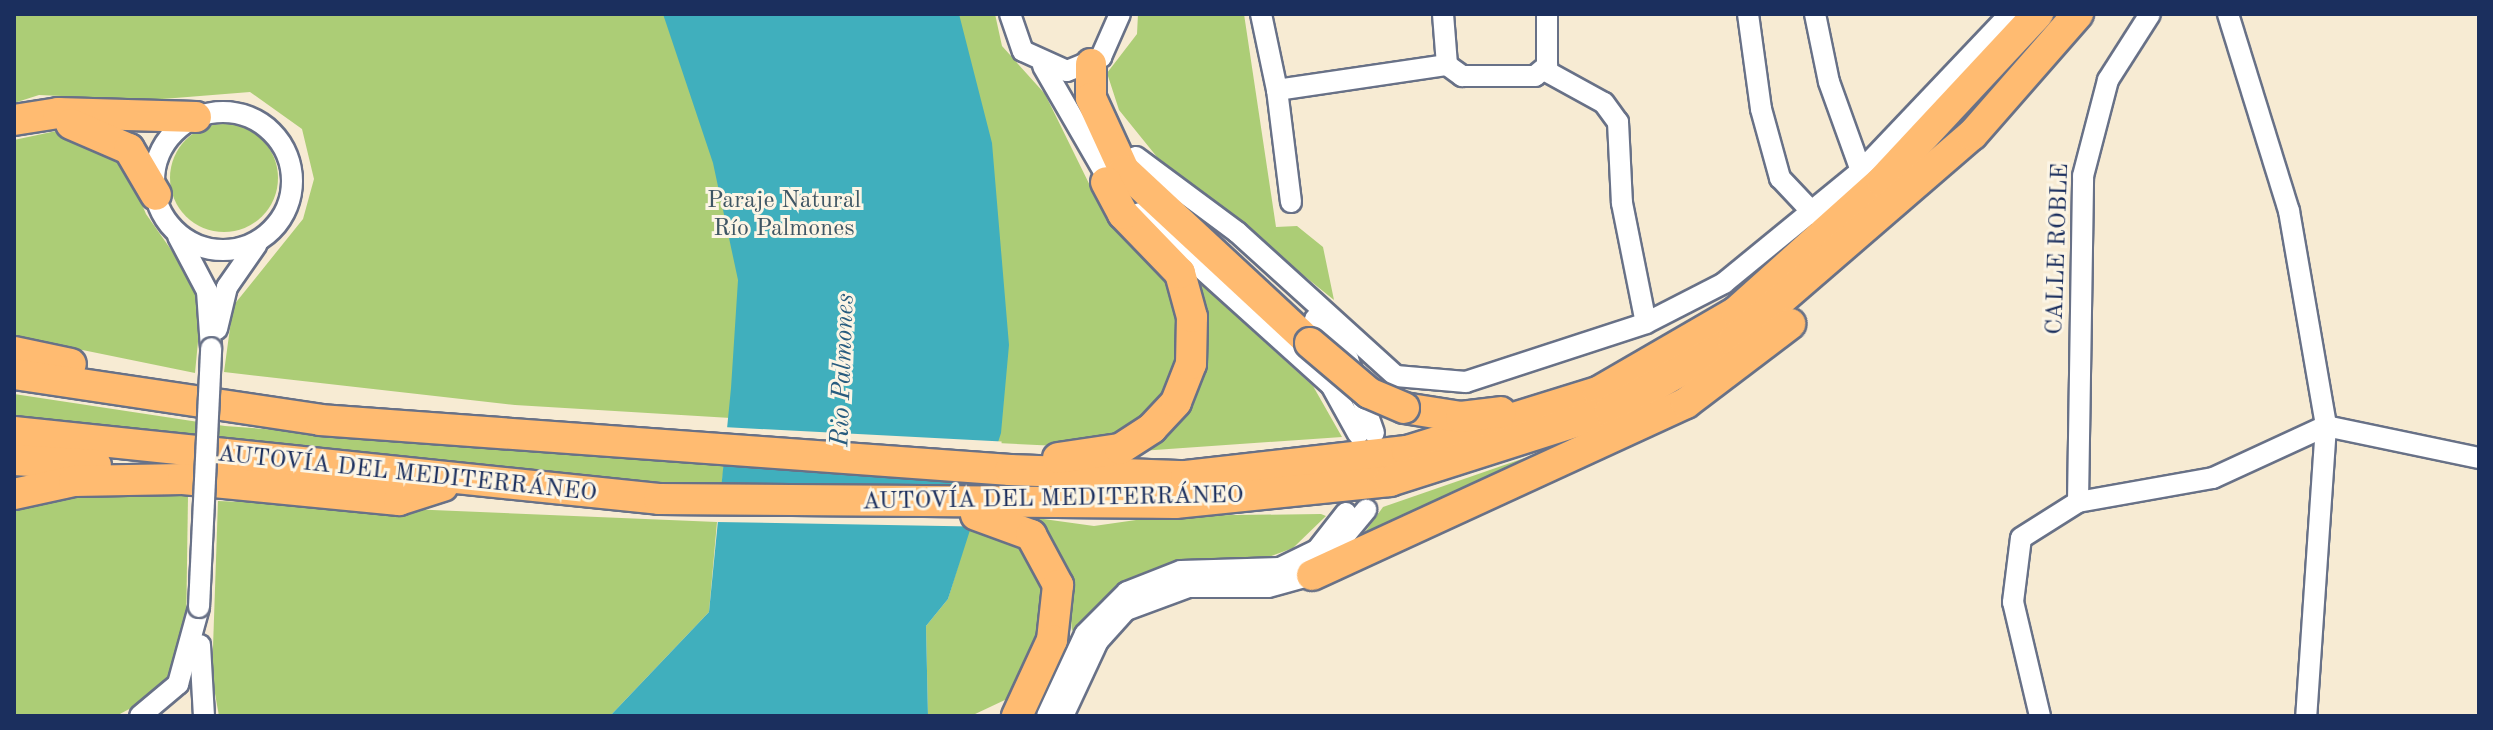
<!DOCTYPE html>
<meta charset="utf-8">
<style>
body{margin:0}
#map{position:relative;width:2493px;height:730px;overflow:hidden;background:#f7ebd3;font-family:"Old Standard TT",serif}
div>[style]{position:absolute}
[style*='--x']{left:calc(var(--x)*1px);top:calc(var(--y)*1px);width:calc(var(--w)*1px);rotate:calc(var(--a)*1deg)}
.green>*{inset:0;background:#accd76}
.round{border-radius:50%}
.water>*{inset:0;background:#40afbd}
.pier>*{inset:0;background:#f7ebd3;transform-origin:0 0}
.roads{filter:drop-shadow(2px 0 #687187) drop-shadow(-2px 0 #687187) drop-shadow(0 2px #687187) drop-shadow(0 -2px #687187)}
.minor>*{height:20px;margin:-10px;padding:0 10px;transform-origin:10px;border-radius:10px;background:#fff}
.minor>.ring{margin:-10px;padding:0;box-sizing:content-box;background:none;border:20px solid #fff;border-radius:50%}
.highway>*{height:30px;margin:-15px;padding:0 15px;transform-origin:15px;border-radius:15px;background:#ffbb71}
.bridges{filter:drop-shadow(2px 0 #687187) drop-shadow(-2px 0 #687187) drop-shadow(0 2px #687187) drop-shadow(0 -2px #687187)}
.minor-bridge>*{height:20px;margin:-10px;padding:0 10px;transform-origin:10px;border-radius:10px;background:#fff}
.highway-bridge>*{height:30px;margin:-15px;padding:0 15px;transform-origin:15px;border-radius:15px;background:#ffbb71}
span{translate:-50% -50%;white-space:nowrap;text-align:center;line-height:1.15;-webkit-text-stroke:6px #fcf5e5;paint-order:stroke}
.park-label{font-size:24px;color:#3f5664}
.street-label{font-size:24px;color:#1b2f5e}
.water-label{font-size:26px;color:#285c7f;font-style:italic}
.frame{position:absolute;inset:0;border:16px solid #1b2f5e;pointer-events:none}
</style>
<div id="map">
<div class="green">
<i style="clip-path:polygon(14px 14px,995px 14px,1002px 46px,1045px 94px,1101px 208px,1169px 275px,1180px 305px,1181px 365px,1158px 410px,1110px 441px,1058px 446px,997px 443px,1000px 434px,515px 405px,224px 372px,233px 306px,303px 219px,314px 179px,302px 129px,250px 92px,150px 100px,39px 95px,14px 103px)"></i>
<i style="clip-path:polygon(1138px 14px,1244px 14px,1276px 227px,1297px 226px,1323px 247px,1334px 300px,1157px 157px,1119px 110px,1107px 73px,1137px 34px)"></i>
<i class="round" style="left:170px;top:124px;width:108px;height:108px"></i>
<i style="clip-path:polygon(61px 130px,120px 153px,146px 214px,193px 281px,201px 310px,195px 373px,14px 336px,14px 140px)"></i>
<i style="clip-path:polygon(1193px 277px,1313px 386px,1342px 437px,1126px 452px,1165px 429px)"></i>
<i style="clip-path:polygon(14px 394px,225px 426px,724px 464px,722px 484px,659px 482px,14px 421px)"></i>
<i style="clip-path:polygon(1568px 443px,1358px 542px,1383px 507px)"></i>
<i style="clip-path:polygon(88px 492px,188px 496px,186px 631px,173px 674px,154px 696px,116px 716px,14px 714px,14px 505px)"></i>
<i style="clip-path:polygon(218px 501px,717px 522px,709px 612px,610px 716px,219px 716px,212px 677px)"></i>
<i style="clip-path:polygon(1164px 516px,1321px 514px,1326px 516px,1293px 548px,1266px 558px,1172px 562px,1143px 573px,1072px 631px,1065px 565px,1029px 517px,1094px 526px)"></i>
<i style="clip-path:polygon(970px 526px,1006px 529px,1049px 575px,1043px 634px,1002px 716px,1007px 699px,973px 715px,928px 716px,926px 626px,948px 599px)"></i>
</div>
<div class="water">
<i style="clip-path:polygon(663px 14px,959px 14px,992px 143px,1009px 345px,1001px 433px,948px 599px,926px 626px,928px 716px,610px 716px,709px 612px,731px 388px,738px 280px,713px 163px)"></i>
</div>
<div class="pier">
<i style="left:723px;top:427px;width:279px;height:37px;rotate:3deg"></i>
<i style="left:717px;top:483px;width:269px;height:39px;rotate:1deg"></i>
</div>
<div class="roads">
<div class="minor">
<i style="--x:1010;--y:14;--w:39;--a:71"></i>
<i style="--x:1023;--y:51;--w:48;--a:24.4"></i>
<i style="--x:1067;--y:71;--w:37;--a:-22"></i>
<i style="--x:1101;--y:57;--w:47;--a:-66.2"></i>
<i style="--x:1261;--y:14;--w:78;--a:78.1"></i>
<i style="--x:1443;--y:14;--w:51;--a:85.5"></i>
<i style="--x:1748;--y:14;--w:96;--a:82.2"></i>
<i style="--x:1761;--y:109;--w:72;--a:74.6"></i>
<i style="--x:1780;--y:178;--w:50;--a:46.6"></i>
<i style="--x:1815;--y:14;--w:69;--a:78.4"></i>
<i style="--x:1829;--y:82;--w:95;--a:70.2"></i>
<i style="--x:2228;--y:14;--w:206;--a:72.8"></i>
<i style="--x:2289;--y:211;--w:218;--a:80.2"></i>
<i style="--x:2326;--y:426;--w:291;--a:93.9"></i>
<i style="--x:1043;--y:66;--w:142;--a:60"></i>
<i style="--x:1544;--y:70;--w:68;--a:28.8"></i>
<i style="--x:1604;--y:103;--w:24;--a:54"></i>
<i style="--x:1618;--y:122;--w:81;--a:87.2"></i>
<i style="--x:1622;--y:203;--w:122;--a:78.7"></i>
<i class="ring" style="left:154px;top:112px;width:118px;height:118px"></i>
<i style="--x:1136;--y:157;--w:126;--a:36.6"></i>
<i style="--x:1237;--y:232;--w:215;--a:42.2"></i>
<i style="--x:1396;--y:376;--w:70;--a:4.9"></i>
<i style="--x:1466;--y:382;--w:189;--a:-18.1"></i>
<i style="--x:1646;--y:323;--w:88;--a:-27.1"></i>
<i style="--x:1724;--y:283;--w:177;--a:-39.3"></i>
<i style="--x:1861;--y:171;--w:216;--a:-46.5"></i>
<i style="--x:1291;--y:202;--w:113;--a:-97.1"></i>
<i style="--x:1277;--y:90;--w:172;--a:-8.4"></i>
<i style="--x:1447;--y:65;--w:19;--a:36"></i>
<i style="--x:1462;--y:76;--w:73;--a:0"></i>
<i style="--x:1535;--y:76;--w:16;--a:-40"></i>
<i style="--x:1547;--y:66;--w:52;--a:-90"></i>
<i style="--x:1140;--y:213;--w:257;--a:42"></i>
<i style="--x:1331;--y:385;--w:56;--a:61.1"></i>
<i style="--x:178;--y:236;--w:62;--a:62.2"></i>
<i style="--x:207;--y:291;--w:57;--a:86"></i>
<i style="--x:1315;--y:319;--w:52;--a:50.5"></i>
<i style="--x:1348;--y:359;--w:78;--a:70.6"></i>
<i style="--x:217;--y:329;--w:43;--a:-76.6"></i>
<i style="--x:227;--y:287;--w:52;--a:-55.1"></i>
<i style="--x:2326;--y:426;--w:156;--a:11.8"></i>
<i style="--x:2078;--y:502;--w:326;--a:-89.1"></i>
<i style="--x:2083;--y:176;--w:99;--a:-75.4"></i>
<i style="--x:2108;--y:80;--w:78;--a:-57.5"></i>
<i style="--x:200;--y:645;--w:71;--a:86.8"></i>
<i style="--x:140;--y:716;--w:50;--a:-40.1"></i>
<i style="--x:178;--y:684;--w:80;--a:-74.7"></i>
<i style="--x:1047;--y:716;--w:90;--a:-65.1"></i>
<i style="--x:1085;--y:634;--w:59;--a:-45"></i>
<i style="--x:1127;--y:592;--w:58;--a:-21.3"></i>
<i style="--x:1181;--y:571;--w:99;--a:-1.7"></i>
<i style="--x:1280;--y:568;--w:41;--a:-25.9"></i>
<i style="--x:1317;--y:550;--w:47;--a:-51.9"></i>
<i style="--x:1063;--y:716;--w:83;--a:-65"></i>
<i style="--x:1098;--y:641;--w:42;--a:-47.9"></i>
<i style="--x:1126;--y:610;--w:67;--a:-20.1"></i>
<i style="--x:1189;--y:587;--w:79;--a:0"></i>
<i style="--x:1268;--y:587;--w:46;--a:-15.3"></i>
<i style="--x:1312;--y:575;--w:85;--a:-50.3"></i>
<i style="--x:2040;--y:716;--w:117;--a:-103.3"></i>
<i style="--x:2013;--y:602;--w:64;--a:-82.9"></i>
<i style="--x:2021;--y:538;--w:67;--a:-32.3"></i>
<i style="--x:2078;--y:502;--w:137;--a:-10.1"></i>
<i style="--x:2213;--y:478;--w:124;--a:-24.7"></i>
</div>
<div class="highway">
<i style="--x:1091;--y:64;--w:34;--a:90"></i>
<i style="--x:1091;--y:98;--w:79;--a:65.4"></i>
<i style="--x:1124;--y:170;--w:254;--a:42.9"></i>
<i style="--x:14;--y:120;--w:45;--a:-9"></i>
<i style="--x:58;--y:113;--w:138;--a:1.7"></i>
<i style="--x:71;--y:124;--w:63;--a:23.3"></i>
<i style="--x:129;--y:149;--w:53;--a:59.6"></i>
<i style="--x:14;--y:352;--w:58;--a:11.9"></i>
<i style="--x:14;--y:374;--w:309;--a:8.5"></i>
<i style="--x:320;--y:420;--w:692;--a:4.14"></i>
<i style="--x:1010;--y:470;--w:176;--a:2"></i>
<i style="--x:1186;--y:476;--w:222;--a:-6.5"></i>
<i style="--x:1407;--y:451;--w:200;--a:-17.2"></i>
<i style="--x:1598;--y:392;--w:160;--a:-30.1"></i>
<i style="--x:1736;--y:312;--w:196;--a:-41.9"></i>
<i style="--x:1882;--y:181;--w:229;--a:-47"></i>
<i style="--x:1404;--y:408;--w:58;--a:9"></i>
<i style="--x:1461;--y:417;--w:40;--a:-7.1"></i>
<i style="--x:14;--y:432;--w:648;--a:5.93"></i>
<i style="--x:659;--y:499;--w:516;--a:0.44"></i>
<i style="--x:1175;--y:503;--w:216;--a:-5.8"></i>
<i style="--x:1390;--y:481;--w:231;--a:-17.7"></i>
<i style="--x:1610;--y:411;--w:142;--a:-29.6"></i>
<i style="--x:1733;--y:341;--w:316;--a:-40.8"></i>
<i style="--x:1972;--y:135;--w:161;--a:-48.8"></i>
<i style="--x:1058;--y:458;--w:63;--a:-8.3"></i>
<i style="--x:1120;--y:449;--w:38;--a:-33"></i>
<i style="--x:1152;--y:428;--w:35;--a:-47"></i>
<i style="--x:1176;--y:402;--w:41;--a:-68.5"></i>
<i style="--x:1191;--y:364;--w:47;--a:-88.8"></i>
<i style="--x:1192;--y:317;--w:46;--a:-105.3"></i>
<i style="--x:1180;--y:273;--w:82;--a:-134"></i>
<i style="--x:1123;--y:214;--w:36;--a:-118"></i>
<i style="--x:14;--y:460;--w:82;--a:3.5"></i>
<i style="--x:14;--y:494;--w:61;--a:-12.2"></i>
<i style="--x:74;--y:481;--w:109;--a:-1.1"></i>
<i style="--x:183;--y:479;--w:217;--a:5.6"></i>
<i style="--x:399;--y:500;--w:46;--a:-17.7"></i>
<i style="--x:976;--y:515;--w:59;--a:20"></i>
<i style="--x:1031;--y:535;--w:57;--a:61.6"></i>
<i style="--x:1058;--y:585;--w:55;--a:96.2"></i>
<i style="--x:1052;--y:640;--w:84;--a:114.7"></i>
<i style="--x:1312;--y:575;--w:412;--a:-24.7"></i>
<i style="--x:1686;--y:403;--w:131;--a:-37.2"></i>
</div>
</div>
<div class="bridges">
<div class="minor-bridge">
<i style="--x:199;--y:607;--w:259;--a:-87.3"></i>
</div>
<div class="highway-bridge">
<i style="--x:1310;--y:343;--w:77;--a:40.3"></i>
<i style="--x:1369;--y:393;--w:38;--a:23"></i>
</div>
</div>
<div class="park-label">
<span style="left:784px;top:216px">Paraje Natural<br>Río Palmones</span>
</div>
<div class="street-label">
<span style="left:2059px;top:249px;rotate:-88deg">CALLE ROBLE</span>
<span style="left:407px;top:475px;rotate:6deg">AUTOVÍA DEL MEDITERRÁNEO</span>
<span style="left:1053px;top:500px;rotate:-1deg">AUTOVÍA DEL MEDITERRÁNEO</span>
</div>
<div class="water-label">
<span style="left:844px;top:370px;rotate:-88deg">Rio Palmones</span>
</div>
<div class="frame"></div>
</div>
